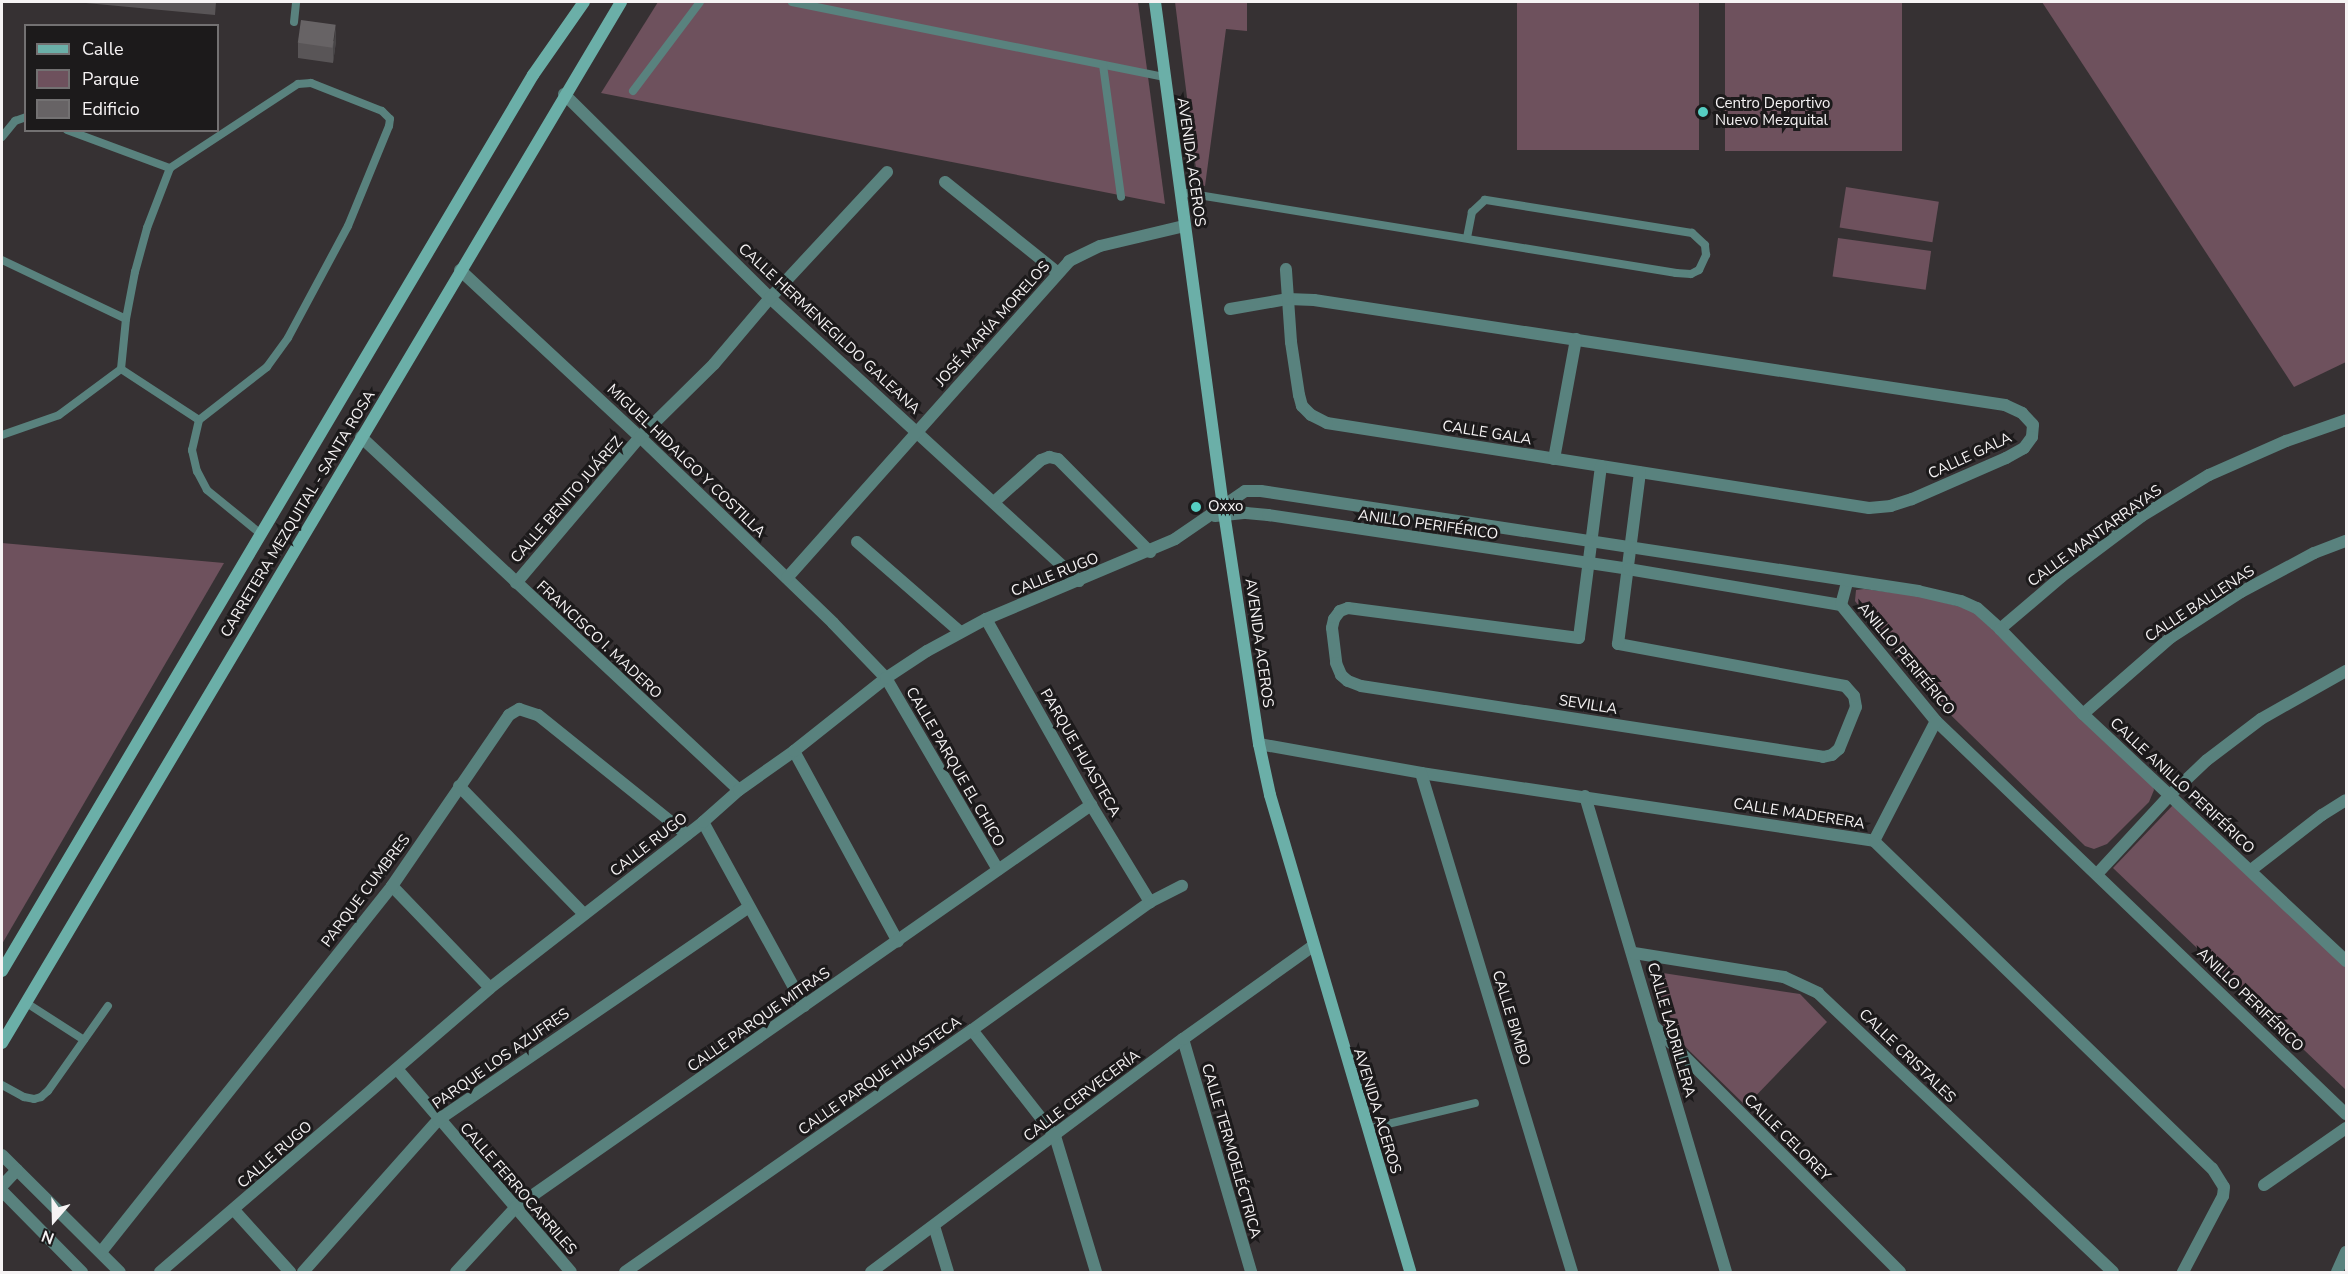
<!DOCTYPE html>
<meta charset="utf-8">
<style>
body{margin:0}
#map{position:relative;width:2348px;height:1274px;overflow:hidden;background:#363133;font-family:"Nunito Sans",sans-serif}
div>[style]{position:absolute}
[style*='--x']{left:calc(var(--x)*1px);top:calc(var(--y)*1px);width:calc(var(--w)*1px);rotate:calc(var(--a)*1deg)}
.green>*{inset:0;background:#6e515d;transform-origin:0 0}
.lane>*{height:8px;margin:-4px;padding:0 4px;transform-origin:4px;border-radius:4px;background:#59827e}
.street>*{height:12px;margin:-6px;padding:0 6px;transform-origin:6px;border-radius:6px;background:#59827e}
.secondary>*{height:12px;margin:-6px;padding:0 6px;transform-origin:6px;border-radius:6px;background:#6bafa8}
.wall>*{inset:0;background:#595557}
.shaded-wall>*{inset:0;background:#484547}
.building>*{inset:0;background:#676365;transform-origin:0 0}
.dots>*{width:16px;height:16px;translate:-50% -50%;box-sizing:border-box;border:3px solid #1c1a1b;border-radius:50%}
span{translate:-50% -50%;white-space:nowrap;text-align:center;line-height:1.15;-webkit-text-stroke:6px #1c1a1b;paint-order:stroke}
.poi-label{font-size:15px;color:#f6f3f4}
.left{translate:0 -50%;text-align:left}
.street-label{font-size:15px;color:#f6f3f4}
.frame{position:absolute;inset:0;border:3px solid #f6f3f4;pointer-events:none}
.legend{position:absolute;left:24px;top:24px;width:195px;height:108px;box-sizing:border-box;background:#1c1a1b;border:2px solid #737172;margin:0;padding:8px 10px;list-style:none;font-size:18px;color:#f6f3f4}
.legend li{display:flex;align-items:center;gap:12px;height:30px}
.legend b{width:30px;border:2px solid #737172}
.north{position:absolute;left:24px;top:1190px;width:60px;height:60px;-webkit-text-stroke:4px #1c1a1b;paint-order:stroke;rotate:200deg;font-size:16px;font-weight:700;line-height:24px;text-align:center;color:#f6f3f4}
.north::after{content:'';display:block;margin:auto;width:21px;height:27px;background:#f6f3f4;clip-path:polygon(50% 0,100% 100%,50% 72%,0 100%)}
</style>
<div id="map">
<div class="green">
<i style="clip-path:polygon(658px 2px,1138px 2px,1165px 204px,601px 93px)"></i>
<i style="clip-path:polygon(1175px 2px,1247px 2px,1247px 31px,1226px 29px,1205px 186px,1198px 185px)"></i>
<i style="left:1517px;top:2px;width:182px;height:148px"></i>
<i style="left:1725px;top:2px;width:177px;height:149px"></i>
<i style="clip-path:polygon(2042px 2px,2346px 2px,2346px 362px,2294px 387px)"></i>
<i style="left:1846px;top:187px;width:94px;height:41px;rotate:9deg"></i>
<i style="left:1838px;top:238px;width:94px;height:39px;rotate:8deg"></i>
<i style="clip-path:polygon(2px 543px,224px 563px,2px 944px)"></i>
<i style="clip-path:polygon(1864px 589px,1920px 596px,1972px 610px,2152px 783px,2154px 790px,2149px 802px,2107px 844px,2094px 849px,2085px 846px,1922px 687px,1855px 601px,1856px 590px)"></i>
<i style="clip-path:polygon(2174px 804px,2346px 967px,2346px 1090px,2113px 868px)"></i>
<i style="clip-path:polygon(1650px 971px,1800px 994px,1827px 1022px,1746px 1106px,1664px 1026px)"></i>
</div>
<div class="lane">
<i style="--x:792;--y:2;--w:379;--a:11.4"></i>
<i style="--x:294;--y:22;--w:20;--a:-84"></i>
<i style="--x:1103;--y:65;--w:133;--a:82.2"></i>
<i style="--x:633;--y:91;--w:111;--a:-53"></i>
<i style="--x:67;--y:130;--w:110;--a:20.3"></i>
<i style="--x:2;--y:137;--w:21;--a:-51"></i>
<i style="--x:15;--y:121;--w:12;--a:-20"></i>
<i style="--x:1180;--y:192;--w:503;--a:9.27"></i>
<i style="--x:1676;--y:273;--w:15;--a:4"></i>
<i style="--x:1691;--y:274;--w:9;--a:-27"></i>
<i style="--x:1699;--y:270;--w:17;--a:-65"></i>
<i style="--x:1706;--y:255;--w:10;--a:-96"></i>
<i style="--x:1705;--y:245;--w:18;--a:-137"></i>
<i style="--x:1692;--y:233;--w:210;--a:-170.9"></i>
<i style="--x:1485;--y:200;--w:18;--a:137"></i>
<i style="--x:1472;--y:212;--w:25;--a:101"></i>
<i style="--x:2;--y:260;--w:137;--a:25.4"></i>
<i style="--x:121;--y:369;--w:93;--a:33.2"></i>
<i style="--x:199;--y:420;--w:31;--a:103"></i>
<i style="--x:192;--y:450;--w:22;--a:77"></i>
<i style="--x:197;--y:471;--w:21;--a:62"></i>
<i style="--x:207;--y:490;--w:70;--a:39.2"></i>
<i style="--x:2;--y:435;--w:60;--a:-19.3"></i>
<i style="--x:59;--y:415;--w:77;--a:-36.6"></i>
<i style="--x:121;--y:369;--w:50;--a:-84.3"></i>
<i style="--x:126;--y:319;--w:48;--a:-79.2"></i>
<i style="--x:135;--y:272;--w:46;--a:-74.7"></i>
<i style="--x:147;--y:228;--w:64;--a:-69"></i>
<i style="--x:170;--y:168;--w:153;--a:-33.3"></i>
<i style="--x:298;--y:84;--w:13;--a:-4"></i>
<i style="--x:311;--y:83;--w:76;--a:21.5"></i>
<i style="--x:382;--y:111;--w:11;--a:45"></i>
<i style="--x:390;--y:119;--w:7;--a:98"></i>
<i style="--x:389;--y:126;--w:108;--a:112.3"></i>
<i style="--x:348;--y:226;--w:127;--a:118.2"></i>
<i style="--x:288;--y:338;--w:36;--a:126"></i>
<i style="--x:267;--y:367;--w:86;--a:142.1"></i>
<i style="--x:25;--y:1002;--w:70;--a:32.8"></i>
<i style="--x:2;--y:1085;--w:25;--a:29"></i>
<i style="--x:24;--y:1097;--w:10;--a:11"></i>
<i style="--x:34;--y:1099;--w:7;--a:-16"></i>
<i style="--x:41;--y:1097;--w:9;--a:-41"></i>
<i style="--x:48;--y:1091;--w:104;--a:-54.8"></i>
<i style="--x:1367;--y:1129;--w:111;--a:-13.5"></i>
</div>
<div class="street">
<i style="--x:564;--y:94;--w:290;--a:44.7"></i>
<i style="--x:770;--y:298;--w:419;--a:42.5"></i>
<i style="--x:945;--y:182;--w:145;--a:38.8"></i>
<i style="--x:460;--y:270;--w:246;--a:42.9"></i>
<i style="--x:640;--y:437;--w:268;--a:43.9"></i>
<i style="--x:833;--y:623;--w:76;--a:46.1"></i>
<i style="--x:886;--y:678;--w:222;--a:59.7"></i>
<i style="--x:1230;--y:309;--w:59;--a:-9.8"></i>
<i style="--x:1288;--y:299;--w:26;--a:2"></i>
<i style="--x:1314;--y:300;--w:699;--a:8.64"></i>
<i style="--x:2005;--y:405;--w:19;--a:25"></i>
<i style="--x:2022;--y:413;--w:16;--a:47"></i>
<i style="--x:2033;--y:425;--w:12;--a:95"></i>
<i style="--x:2032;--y:437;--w:14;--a:126"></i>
<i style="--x:2024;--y:448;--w:21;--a:151"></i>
<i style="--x:2006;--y:458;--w:103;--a:156.4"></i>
<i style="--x:1912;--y:499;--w:22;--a:162"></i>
<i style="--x:1891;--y:506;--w:22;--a:175"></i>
<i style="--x:1869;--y:508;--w:549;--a:-171.09"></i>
<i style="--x:1327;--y:423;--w:18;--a:-153"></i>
<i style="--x:1311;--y:415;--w:13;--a:-135"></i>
<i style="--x:1302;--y:406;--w:11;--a:-105"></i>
<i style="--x:1299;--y:395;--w:54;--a:-98.6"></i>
<i style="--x:1291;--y:342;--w:43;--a:-94"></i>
<i style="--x:1288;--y:299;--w:30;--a:-94"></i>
<i style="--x:361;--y:437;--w:517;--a:43.04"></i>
<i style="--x:1554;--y:459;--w:122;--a:-79.6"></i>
<i style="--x:1601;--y:466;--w:173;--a:97.3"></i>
<i style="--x:1579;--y:638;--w:233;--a:-172.6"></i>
<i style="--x:1348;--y:608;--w:9;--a:159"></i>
<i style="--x:1340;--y:611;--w:10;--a:127"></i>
<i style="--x:1334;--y:619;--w:9;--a:103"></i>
<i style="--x:1332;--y:628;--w:35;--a:83"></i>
<i style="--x:1336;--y:663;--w:13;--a:67"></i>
<i style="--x:1341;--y:675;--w:9;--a:41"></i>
<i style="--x:1348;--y:681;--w:14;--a:21"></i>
<i style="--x:1361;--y:686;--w:467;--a:8.7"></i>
<i style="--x:1823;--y:757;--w:9;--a:-13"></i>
<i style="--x:1832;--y:755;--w:9;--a:-41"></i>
<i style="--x:1839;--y:749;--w:45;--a:-68"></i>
<i style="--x:1856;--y:707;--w:11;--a:-100"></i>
<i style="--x:1854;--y:696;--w:13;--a:-132"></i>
<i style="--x:1845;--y:686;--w:231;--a:-169.5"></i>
<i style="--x:1618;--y:644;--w:173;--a:-82.7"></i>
<i style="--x:994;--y:502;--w:63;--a:-41.8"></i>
<i style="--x:1041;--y:460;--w:9;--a:-21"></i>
<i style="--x:1049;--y:457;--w:9;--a:13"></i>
<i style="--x:1058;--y:459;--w:131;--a:45.3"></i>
<i style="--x:1215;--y:516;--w:31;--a:-6"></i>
<i style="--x:1246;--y:513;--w:22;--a:5"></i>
<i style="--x:1268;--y:515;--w:364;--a:8.5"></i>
<i style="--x:1628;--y:569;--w:216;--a:9.6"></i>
<i style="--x:1841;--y:605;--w:150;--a:50.7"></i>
<i style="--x:1936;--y:721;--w:568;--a:43.79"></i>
<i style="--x:857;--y:542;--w:137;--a:41.1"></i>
<i style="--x:787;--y:578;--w:424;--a:-48.3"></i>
<i style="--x:1069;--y:261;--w:34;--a:-26"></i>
<i style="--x:1100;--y:246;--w:86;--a:-13.4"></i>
<i style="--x:516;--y:583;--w:192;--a:-49.7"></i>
<i style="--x:640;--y:437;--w:104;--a:-44.6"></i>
<i style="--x:714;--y:364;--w:87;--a:-49.7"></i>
<i style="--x:770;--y:298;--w:172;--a:-47.1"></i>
<i style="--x:1841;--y:605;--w:24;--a:-75"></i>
<i style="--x:986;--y:619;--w:214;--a:60.6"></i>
<i style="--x:1091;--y:805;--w:114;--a:58.7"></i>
<i style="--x:2000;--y:629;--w:80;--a:-40.4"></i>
<i style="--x:2061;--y:577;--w:101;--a:-37"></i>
<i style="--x:2142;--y:516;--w:79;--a:-31.5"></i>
<i style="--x:2209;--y:475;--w:84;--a:-23.8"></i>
<i style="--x:2286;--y:441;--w:64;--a:-19.3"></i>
<i style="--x:2083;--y:714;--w:116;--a:-41.1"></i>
<i style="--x:2170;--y:638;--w:85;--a:-32.9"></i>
<i style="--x:2241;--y:592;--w:83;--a:-28.1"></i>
<i style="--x:2314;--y:553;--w:34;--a:-21"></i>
<i style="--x:1259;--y:744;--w:165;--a:10.1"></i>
<i style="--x:1421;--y:773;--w:458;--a:8.5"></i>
<i style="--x:1874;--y:841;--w:470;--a:44.1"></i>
<i style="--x:2212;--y:1168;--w:22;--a:58"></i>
<i style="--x:2224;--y:1187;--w:9;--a:96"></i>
<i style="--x:2223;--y:1196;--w:86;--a:117.8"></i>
<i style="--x:794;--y:751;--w:217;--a:61.4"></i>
<i style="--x:1421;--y:773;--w:521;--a:73.16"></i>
<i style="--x:459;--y:786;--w:179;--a:45.7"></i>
<i style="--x:1585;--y:796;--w:496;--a:73.5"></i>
<i style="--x:703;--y:822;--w:210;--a:61.2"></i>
<i style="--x:1874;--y:841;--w:135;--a:-62.7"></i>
<i style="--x:2251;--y:870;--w:90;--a:-37.8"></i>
<i style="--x:2322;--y:815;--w:28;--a:-32"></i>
<i style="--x:2098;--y:873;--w:105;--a:-47.3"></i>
<i style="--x:2169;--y:796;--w:52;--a:-43.5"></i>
<i style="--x:2207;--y:760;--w:68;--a:-37.2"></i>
<i style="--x:2261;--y:719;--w:98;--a:-29.5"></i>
<i style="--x:392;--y:886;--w:141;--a:46.1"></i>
<i style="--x:1634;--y:953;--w:152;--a:9.1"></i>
<i style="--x:1784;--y:977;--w:38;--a:25"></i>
<i style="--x:1818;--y:993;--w:406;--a:43.4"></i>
<i style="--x:1654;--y:1026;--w:348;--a:45"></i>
<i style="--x:972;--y:1030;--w:135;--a:51.9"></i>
<i style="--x:1055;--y:1136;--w:142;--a:73.2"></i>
<i style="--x:1183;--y:1039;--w:243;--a:73.7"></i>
<i style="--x:397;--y:1069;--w:267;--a:49.4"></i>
<i style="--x:2;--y:1155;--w:166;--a:44.8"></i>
<i style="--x:2264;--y:1185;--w:100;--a:-34.8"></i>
<i style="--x:2;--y:1186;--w:22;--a:-47"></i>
<i style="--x:2;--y:1191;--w:114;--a:45.4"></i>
<i style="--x:234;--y:1210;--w:84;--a:47.9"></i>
<i style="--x:934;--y:1226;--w:48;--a:73.1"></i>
<i style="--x:101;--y:1252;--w:468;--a:-51.5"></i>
<i style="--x:392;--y:886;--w:207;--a:-55.6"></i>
<i style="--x:509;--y:715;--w:12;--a:-31"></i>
<i style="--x:519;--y:709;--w:20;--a:18"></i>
<i style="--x:538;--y:715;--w:191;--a:38.8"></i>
<i style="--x:160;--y:1272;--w:435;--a:-40.7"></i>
<i style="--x:490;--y:988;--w:270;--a:-37.9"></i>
<i style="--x:703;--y:822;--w:48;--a:-41.6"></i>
<i style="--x:739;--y:790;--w:67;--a:-35.3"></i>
<i style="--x:794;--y:751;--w:117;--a:-38.4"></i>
<i style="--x:886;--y:678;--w:49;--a:-33.4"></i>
<i style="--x:927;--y:651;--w:67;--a:-28.5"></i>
<i style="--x:986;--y:619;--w:205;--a:-22.9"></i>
<i style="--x:1175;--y:539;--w:85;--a:-34.4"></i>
<i style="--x:1245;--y:491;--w:16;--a:0"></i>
<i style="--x:1261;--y:491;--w:665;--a:8.65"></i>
<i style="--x:1918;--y:591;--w:44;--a:13.1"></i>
<i style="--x:1961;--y:601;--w:17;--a:24"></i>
<i style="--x:1977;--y:608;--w:31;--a:42"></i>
<i style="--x:2000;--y:629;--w:119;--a:45.7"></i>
<i style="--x:2083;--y:714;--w:361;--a:43.2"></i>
<i style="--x:303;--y:1272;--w:203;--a:-48.4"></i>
<i style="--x:438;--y:1120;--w:376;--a:-34.4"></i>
<i style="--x:456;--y:1272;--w:88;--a:-47.3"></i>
<i style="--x:516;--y:1207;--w:702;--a:-34.96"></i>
<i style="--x:625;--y:1272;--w:423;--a:-34.9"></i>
<i style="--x:972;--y:1030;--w:219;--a:-35.7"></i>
<i style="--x:1150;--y:902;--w:36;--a:-27"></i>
<i style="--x:871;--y:1272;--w:389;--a:-36.8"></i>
<i style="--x:1183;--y:1039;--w:160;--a:-35.6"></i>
<i style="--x:2337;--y:1272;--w:22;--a:-66"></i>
</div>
<div class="secondary">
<i style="--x:1155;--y:2;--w:509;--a:82.32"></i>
<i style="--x:1223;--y:506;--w:241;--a:81.4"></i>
<i style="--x:1259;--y:744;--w:52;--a:77.8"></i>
<i style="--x:1270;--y:795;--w:497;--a:73.6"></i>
<i style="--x:2;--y:971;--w:1042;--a:-59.35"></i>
<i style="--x:533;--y:75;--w:89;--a:-55.1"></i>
<i style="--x:2;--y:1043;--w:1211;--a:-59.26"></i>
</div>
<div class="wall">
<i style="clip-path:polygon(75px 2px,216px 2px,215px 15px)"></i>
<i style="clip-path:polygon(336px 41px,333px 63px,298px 58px,298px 43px)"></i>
</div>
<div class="shaded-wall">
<i style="clip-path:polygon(336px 25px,336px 41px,333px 63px,333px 48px)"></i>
</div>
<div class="building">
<i style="left:301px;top:20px;width:35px;height:23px;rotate:8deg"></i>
</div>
<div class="dots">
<i style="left:1703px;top:112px;background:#56cec3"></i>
<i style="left:1196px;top:507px;background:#56cec3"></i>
</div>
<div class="poi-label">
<span class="left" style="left:1715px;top:112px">Centro Deportivo<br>Nuevo Mezquital</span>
<span class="left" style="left:1208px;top:507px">Oxxo</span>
</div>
<div class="street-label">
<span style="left:1191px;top:162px;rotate:82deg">AVENIDA ACEROS</span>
<span style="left:993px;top:324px;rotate:-48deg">JOSÉ MARÍA MORELOS</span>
<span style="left:829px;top:329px;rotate:43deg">CALLE HERMENEGILDO GALEANA</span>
<span style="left:1487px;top:433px;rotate:9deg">CALLE GALA</span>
<span style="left:1970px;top:456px;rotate:-25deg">CALLE GALA</span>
<span style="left:686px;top:461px;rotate:44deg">MIGUEL HIDALGO Y COSTILLA</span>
<span style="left:567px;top:500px;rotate:-49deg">CALLE BENITO JUÁREZ</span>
<span style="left:298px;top:514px;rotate:-59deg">CARRETERA MEZQUITAL - SANTA ROSA</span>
<span style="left:1428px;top:525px;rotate:8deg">ANILLO PERIFÉRICO</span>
<span style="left:2095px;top:536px;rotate:-36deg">CALLE MANTARRAYAS</span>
<span style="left:1055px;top:575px;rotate:-22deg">CALLE RUGO</span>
<span style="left:2200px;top:604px;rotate:-33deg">CALLE BALLENAS</span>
<span style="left:599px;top:640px;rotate:43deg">FRANCISCO I. MADERO</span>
<span style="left:1259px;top:643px;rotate:82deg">AVENIDA ACEROS</span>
<span style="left:1906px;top:659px;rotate:50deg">ANILLO PERIFÉRICO</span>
<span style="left:1588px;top:705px;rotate:9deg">SEVILLA</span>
<span style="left:1080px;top:753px;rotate:60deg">PARQUE HUASTECA</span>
<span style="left:955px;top:767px;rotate:60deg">CALLE PARQUE EL CHICO</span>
<span style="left:2182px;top:786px;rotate:43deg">CALLE ANILLO PERIFÉRICO</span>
<span style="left:1799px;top:814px;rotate:9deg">CALLE MADERERA</span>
<span style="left:649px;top:845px;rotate:-38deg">CALLE RUGO</span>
<span style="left:366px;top:891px;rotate:-53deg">PARQUE CUMBRES</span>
<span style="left:2250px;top:1000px;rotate:44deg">ANILLO PERIFÉRICO</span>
<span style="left:1511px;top:1018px;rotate:73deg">CALLE BIMBO</span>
<span style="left:759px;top:1020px;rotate:-35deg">CALLE PARQUE MITRAS</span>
<span style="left:1671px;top:1030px;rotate:74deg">CALLE LADRILLERA</span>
<span style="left:1907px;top:1056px;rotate:44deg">CALLE CRISTALES</span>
<span style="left:501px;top:1059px;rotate:-35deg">PARQUE LOS AZUFRES</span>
<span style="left:880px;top:1076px;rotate:-35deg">CALLE PARQUE HUASTECA</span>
<span style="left:1082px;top:1096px;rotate:-37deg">CALLE CERVECERÍA</span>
<span style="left:1377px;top:1111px;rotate:73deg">AVENIDA ACEROS</span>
<span style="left:1787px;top:1138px;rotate:45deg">CALLE CELOREY</span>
<span style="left:1231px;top:1151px;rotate:74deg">CALLE TERMOELÉCTRICA</span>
<span style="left:275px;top:1155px;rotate:-41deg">CALLE RUGO</span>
<span style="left:518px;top:1189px;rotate:49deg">CALLE FERROCARRILES</span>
</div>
<div class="frame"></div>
<ul class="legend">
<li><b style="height:8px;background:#6bafa8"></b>Calle</li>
<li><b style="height:16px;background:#6e515d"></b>Parque</li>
<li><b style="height:16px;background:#676365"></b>Edificio</li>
</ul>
<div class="north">N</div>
</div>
